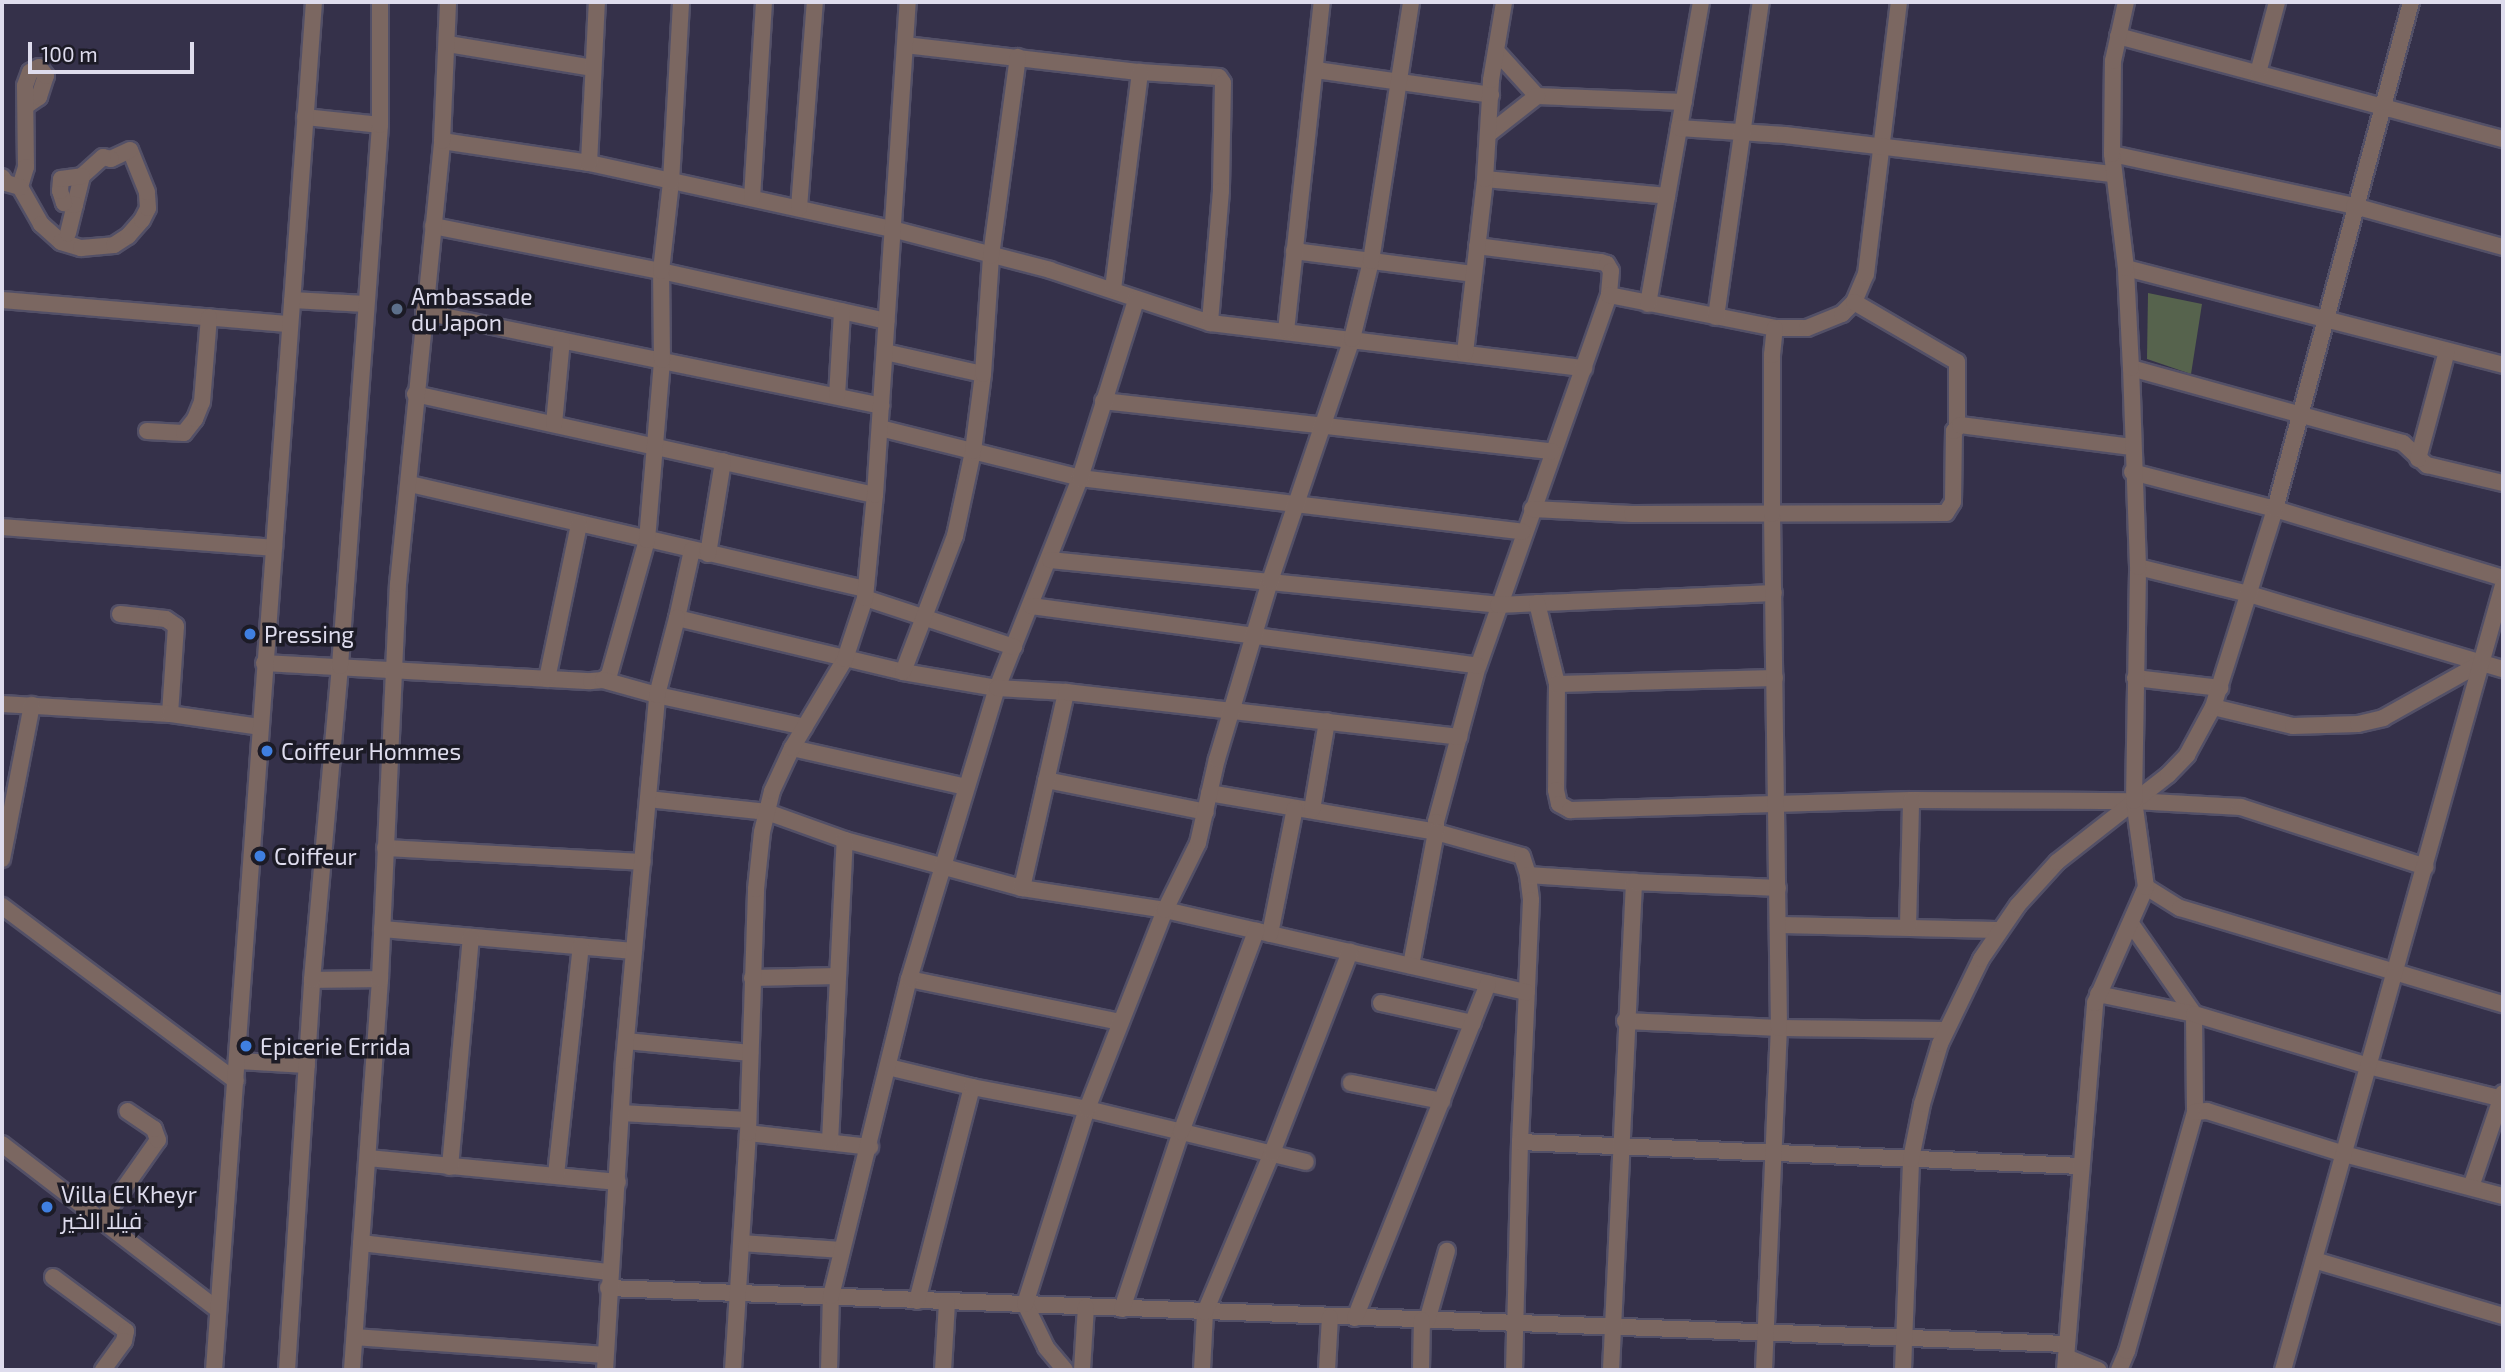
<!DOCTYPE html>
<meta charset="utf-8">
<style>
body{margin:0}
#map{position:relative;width:2505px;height:1372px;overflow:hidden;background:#35314a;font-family:"Exo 2",Cairo,sans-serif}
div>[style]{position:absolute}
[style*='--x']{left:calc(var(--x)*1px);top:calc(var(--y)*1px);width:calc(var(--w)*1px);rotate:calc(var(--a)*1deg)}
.green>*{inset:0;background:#56634d}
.roads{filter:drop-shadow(2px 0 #535067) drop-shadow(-2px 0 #535067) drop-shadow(0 2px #535067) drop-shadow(0 -2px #535067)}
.minor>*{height:16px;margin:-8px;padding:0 8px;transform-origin:8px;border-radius:8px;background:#7b6761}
.dots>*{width:19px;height:19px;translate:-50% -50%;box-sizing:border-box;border:4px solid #1c1b26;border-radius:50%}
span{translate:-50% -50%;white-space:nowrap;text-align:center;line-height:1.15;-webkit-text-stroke:7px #1c1b26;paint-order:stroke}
.poi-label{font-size:23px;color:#dedced}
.left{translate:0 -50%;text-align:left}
.frame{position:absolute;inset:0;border:4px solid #dedced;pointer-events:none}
.scale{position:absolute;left:28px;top:42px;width:166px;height:32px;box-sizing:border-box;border:4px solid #dedced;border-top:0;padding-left:9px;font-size:21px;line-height:24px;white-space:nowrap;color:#dedced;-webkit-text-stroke:5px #1c1b26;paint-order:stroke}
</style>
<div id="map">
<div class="green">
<i style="clip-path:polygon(2148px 293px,2202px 304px,2191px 374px,2147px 359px)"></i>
</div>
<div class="roads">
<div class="minor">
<i style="--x:2118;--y:36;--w:399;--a:15"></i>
<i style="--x:448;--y:44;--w:147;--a:9.4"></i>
<i style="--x:905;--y:45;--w:237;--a:6.6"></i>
<i style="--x:1140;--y:72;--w:79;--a:3.6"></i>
<i style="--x:1219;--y:77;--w:7;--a:56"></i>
<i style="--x:1223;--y:83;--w:108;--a:91.1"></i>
<i style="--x:1221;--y:191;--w:132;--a:94.8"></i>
<i style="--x:1497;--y:52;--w:59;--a:47.7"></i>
<i style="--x:1537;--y:96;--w:147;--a:2.3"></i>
<i style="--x:1316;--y:70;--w:177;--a:8.1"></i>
<i style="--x:2258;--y:73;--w:73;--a:-75"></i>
<i style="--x:26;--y:106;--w:16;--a:-35"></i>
<i style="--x:39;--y:97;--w:22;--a:-72"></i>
<i style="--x:46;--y:76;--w:11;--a:-128"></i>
<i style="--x:39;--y:67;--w:10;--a:151"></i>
<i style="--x:30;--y:72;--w:15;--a:110"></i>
<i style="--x:25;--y:86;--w:81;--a:89.3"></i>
<i style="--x:26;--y:167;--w:21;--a:107"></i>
<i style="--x:20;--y:187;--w:43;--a:60.4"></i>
<i style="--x:41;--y:224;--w:27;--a:42"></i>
<i style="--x:61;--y:242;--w:21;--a:17"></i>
<i style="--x:81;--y:248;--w:33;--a:-5"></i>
<i style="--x:114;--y:245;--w:17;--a:-33"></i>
<i style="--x:128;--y:236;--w:21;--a:-49"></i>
<i style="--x:142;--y:220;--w:13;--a:-63"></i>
<i style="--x:148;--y:208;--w:16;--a:-94"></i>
<i style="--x:147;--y:192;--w:45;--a:-112"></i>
<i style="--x:130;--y:150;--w:21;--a:155"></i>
<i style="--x:111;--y:159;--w:8;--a:-166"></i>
<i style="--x:103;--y:157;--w:28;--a:138"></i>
<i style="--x:82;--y:176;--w:59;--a:103.8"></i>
<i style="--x:305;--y:117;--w:75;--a:6.1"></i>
<i style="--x:1679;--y:128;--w:128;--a:-80.1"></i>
<i style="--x:1490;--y:133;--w:60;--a:-38.2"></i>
<i style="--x:442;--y:141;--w:149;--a:8.5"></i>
<i style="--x:589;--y:163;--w:310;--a:12.3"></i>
<i style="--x:892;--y:229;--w:163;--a:14.5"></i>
<i style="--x:1050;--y:270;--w:169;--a:18.3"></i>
<i style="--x:1210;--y:323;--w:377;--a:6.9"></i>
<i style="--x:2112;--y:154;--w:248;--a:12.1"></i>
<i style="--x:2354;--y:206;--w:155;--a:15.4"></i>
<i style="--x:589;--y:163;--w:161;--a:-87.2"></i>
<i style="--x:2;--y:177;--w:7;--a:56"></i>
<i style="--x:6;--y:183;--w:15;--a:16"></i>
<i style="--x:1485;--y:179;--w:183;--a:5.3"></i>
<i style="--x:752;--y:198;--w:196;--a:-86.5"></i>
<i style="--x:75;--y:205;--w:11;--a:-170"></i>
<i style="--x:64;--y:203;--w:13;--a:-108"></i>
<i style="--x:60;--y:191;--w:12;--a:-85"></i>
<i style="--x:61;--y:179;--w:21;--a:-8"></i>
<i style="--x:799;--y:208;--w:207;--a:-85.6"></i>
<i style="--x:433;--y:226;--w:232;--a:11.2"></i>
<i style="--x:661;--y:271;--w:231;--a:12.5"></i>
<i style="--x:1477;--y:246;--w:125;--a:7.4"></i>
<i style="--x:1601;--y:262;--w:6;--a:18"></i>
<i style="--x:1607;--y:264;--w:8;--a:60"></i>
<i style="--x:1611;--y:271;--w:24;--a:95"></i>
<i style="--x:1609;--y:295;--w:393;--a:109.4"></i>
<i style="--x:1478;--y:666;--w:162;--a:105.1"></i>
<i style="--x:1436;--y:822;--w:10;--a:90"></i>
<i style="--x:1436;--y:832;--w:89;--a:15.6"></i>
<i style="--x:1522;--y:856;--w:20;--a:72"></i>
<i style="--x:1528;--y:875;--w:25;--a:83"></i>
<i style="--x:1531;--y:900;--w:242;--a:92.6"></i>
<i style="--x:1520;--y:1142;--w:228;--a:91.5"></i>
<i style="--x:1294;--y:251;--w:180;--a:7.3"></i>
<i style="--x:2126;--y:268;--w:389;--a:14.4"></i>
<i style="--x:1113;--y:289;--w:219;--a:-82.9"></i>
<i style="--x:1609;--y:295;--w:169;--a:11.2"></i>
<i style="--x:1775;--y:328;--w:32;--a:0"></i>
<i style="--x:1807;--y:328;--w:38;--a:-22"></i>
<i style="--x:1842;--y:314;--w:17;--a:-45"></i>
<i style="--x:1854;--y:302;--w:30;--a:-67"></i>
<i style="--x:1866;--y:274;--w:274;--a:-83.1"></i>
<i style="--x:2;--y:300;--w:289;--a:4.8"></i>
<i style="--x:292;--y:300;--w:74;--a:3.1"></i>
<i style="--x:1854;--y:302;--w:119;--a:30.2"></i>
<i style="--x:1957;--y:362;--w:66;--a:90"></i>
<i style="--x:1648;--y:304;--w:179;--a:-80"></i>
<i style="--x:1679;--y:128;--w:106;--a:3.8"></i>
<i style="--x:1785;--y:135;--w:331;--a:6.8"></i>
<i style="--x:424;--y:312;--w:467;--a:11.6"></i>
<i style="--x:1716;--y:317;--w:318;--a:-81.9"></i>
<i style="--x:1286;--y:331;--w:331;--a:-83.8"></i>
<i style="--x:885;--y:352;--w:100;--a:12.7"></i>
<i style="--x:1465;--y:353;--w:175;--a:-83.4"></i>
<i style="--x:1485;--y:179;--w:99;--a:-86.5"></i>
<i style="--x:1491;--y:80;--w:79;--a:-80.5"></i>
<i style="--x:2131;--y:368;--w:282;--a:15.4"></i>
<i style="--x:2403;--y:443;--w:33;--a:43"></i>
<i style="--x:2427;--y:465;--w:78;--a:13.3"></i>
<i style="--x:415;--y:394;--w:471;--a:12.4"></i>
<i style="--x:837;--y:396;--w:85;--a:-86.6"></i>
<i style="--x:1103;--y:401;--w:452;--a:6.4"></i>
<i style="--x:554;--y:424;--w:84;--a:-84.6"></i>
<i style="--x:880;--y:428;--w:206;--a:14"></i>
<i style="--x:1080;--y:478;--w:446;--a:6.9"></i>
<i style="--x:147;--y:431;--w:37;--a:3"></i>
<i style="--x:184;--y:433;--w:18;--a:-52"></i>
<i style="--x:195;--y:419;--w:18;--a:-68"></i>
<i style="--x:202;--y:402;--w:85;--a:-85.3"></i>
<i style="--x:2418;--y:459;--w:112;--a:-75"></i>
<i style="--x:2132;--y:472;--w:148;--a:14.5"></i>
<i style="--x:2275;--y:509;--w:238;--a:16.8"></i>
<i style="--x:410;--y:484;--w:467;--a:13"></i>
<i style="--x:1532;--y:509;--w:100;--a:2.9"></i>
<i style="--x:1632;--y:514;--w:314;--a:-0.2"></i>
<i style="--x:1946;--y:513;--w:13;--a:-58"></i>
<i style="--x:1953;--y:502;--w:71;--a:-89.2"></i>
<i style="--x:1954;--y:431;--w:8;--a:-45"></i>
<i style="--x:1960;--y:425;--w:173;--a:7.3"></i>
<i style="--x:2;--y:527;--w:273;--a:4.4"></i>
<i style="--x:692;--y:550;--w:70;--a:102.4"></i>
<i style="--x:677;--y:618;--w:232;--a:13.4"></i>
<i style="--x:903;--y:672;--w:95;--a:9.7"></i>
<i style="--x:997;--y:688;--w:226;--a:-68.4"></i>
<i style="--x:1080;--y:478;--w:187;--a:-72.5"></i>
<i style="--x:708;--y:554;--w:94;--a:-80.8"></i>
<i style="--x:1050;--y:560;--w:450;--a:5.7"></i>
<i style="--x:1498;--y:605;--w:276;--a:-2.5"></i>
<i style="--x:2138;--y:567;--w:114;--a:13.7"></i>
<i style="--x:2249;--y:594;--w:265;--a:16.5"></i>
<i style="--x:865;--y:598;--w:157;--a:18.2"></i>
<i style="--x:1537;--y:603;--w:83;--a:76.1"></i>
<i style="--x:1557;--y:684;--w:106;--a:90.5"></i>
<i style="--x:1556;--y:790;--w:14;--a:78"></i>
<i style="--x:1559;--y:804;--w:13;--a:29"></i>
<i style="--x:1570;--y:810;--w:341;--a:-1.7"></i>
<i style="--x:1911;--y:800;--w:223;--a:0.3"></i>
<i style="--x:2134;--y:801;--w:107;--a:3.2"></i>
<i style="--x:2241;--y:807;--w:194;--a:18"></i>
<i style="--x:1031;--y:606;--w:451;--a:7.6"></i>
<i style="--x:120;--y:614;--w:46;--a:6.2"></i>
<i style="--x:166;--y:619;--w:12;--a:35"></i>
<i style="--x:176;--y:626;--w:88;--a:93.9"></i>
<i style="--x:264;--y:663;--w:327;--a:3.2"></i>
<i style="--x:591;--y:681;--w:12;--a:-5"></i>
<i style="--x:603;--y:680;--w:8;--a:-40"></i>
<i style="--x:609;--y:675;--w:140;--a:-74.3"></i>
<i style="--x:647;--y:540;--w:181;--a:-85.2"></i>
<i style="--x:662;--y:360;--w:89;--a:-90.6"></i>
<i style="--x:661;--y:271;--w:90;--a:-83.6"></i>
<i style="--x:671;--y:182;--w:180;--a:-86.8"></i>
<i style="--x:903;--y:672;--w:146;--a:-69.1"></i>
<i style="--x:955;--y:536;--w:87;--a:-78"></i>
<i style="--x:973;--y:451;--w:78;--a:-82.6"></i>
<i style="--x:983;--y:374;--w:118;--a:-86.1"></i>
<i style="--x:991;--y:256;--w:201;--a:-82.3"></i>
<i style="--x:2135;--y:678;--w:86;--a:6.7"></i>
<i style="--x:547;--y:679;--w:158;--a:-78.3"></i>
<i style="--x:603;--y:680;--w:56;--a:15.5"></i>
<i style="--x:657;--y:695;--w:151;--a:12.2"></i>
<i style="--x:1557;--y:684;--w:218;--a:-1.6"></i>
<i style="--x:2;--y:704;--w:168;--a:3.4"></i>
<i style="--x:170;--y:714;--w:91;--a:8.2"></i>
<i style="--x:2213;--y:707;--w:82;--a:13.4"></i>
<i style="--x:2293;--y:726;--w:65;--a:-1.8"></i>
<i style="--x:2358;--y:724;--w:26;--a:-13"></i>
<i style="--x:2383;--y:718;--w:112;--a:-29.3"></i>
<i style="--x:792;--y:748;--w:178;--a:12.6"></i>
<i style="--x:1046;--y:780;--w:163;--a:11.3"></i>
<i style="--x:1209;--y:793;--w:230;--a:9.7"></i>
<i style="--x:1436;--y:832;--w:136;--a:100.6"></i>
<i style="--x:648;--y:799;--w:120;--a:6.2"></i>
<i style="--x:767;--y:812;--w:83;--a:19.7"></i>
<i style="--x:845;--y:840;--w:183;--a:15.2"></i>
<i style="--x:1022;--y:888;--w:145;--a:8.7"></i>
<i style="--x:1165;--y:910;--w:371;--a:12.8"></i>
<i style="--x:1312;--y:810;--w:90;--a:-80.4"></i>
<i style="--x:385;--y:848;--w:258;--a:3.1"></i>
<i style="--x:2;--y:859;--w:157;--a:-79"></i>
<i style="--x:1528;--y:875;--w:106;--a:3.8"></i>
<i style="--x:2146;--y:887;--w:40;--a:32"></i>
<i style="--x:2180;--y:908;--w:337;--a:16.6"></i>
<i style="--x:1022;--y:888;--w:201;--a:-77.3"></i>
<i style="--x:2;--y:906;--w:292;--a:36.8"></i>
<i style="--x:1778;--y:925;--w:221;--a:1.3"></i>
<i style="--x:2132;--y:925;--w:108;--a:55.1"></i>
<i style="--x:2194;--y:1014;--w:98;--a:89.4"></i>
<i style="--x:1908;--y:927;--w:127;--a:-88.6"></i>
<i style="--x:382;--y:929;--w:253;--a:5"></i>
<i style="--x:1270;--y:934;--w:128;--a:-78.8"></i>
<i style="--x:752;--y:978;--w:86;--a:-1.3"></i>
<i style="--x:909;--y:979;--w:215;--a:11.5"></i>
<i style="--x:312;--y:980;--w:68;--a:-0.8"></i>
<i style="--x:2098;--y:994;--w:98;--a:11.8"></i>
<i style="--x:2194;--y:1014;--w:182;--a:16.6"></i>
<i style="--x:2368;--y:1066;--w:139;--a:13.7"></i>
<i style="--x:1381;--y:1003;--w:94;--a:12.3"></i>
<i style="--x:1625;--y:1021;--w:154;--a:2.6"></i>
<i style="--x:1779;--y:1028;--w:167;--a:0.7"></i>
<i style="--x:626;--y:1041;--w:125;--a:5.5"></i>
<i style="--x:238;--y:1061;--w:69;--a:3.3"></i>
<i style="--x:888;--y:1067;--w:86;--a:13.4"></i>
<i style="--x:1351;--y:1083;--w:93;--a:11.2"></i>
<i style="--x:621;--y:1113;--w:127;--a:3.2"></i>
<i style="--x:748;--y:1133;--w:123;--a:6.5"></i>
<i style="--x:830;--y:1142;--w:302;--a:-87.2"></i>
<i style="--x:1520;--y:1142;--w:562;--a:2.45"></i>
<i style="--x:2;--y:1144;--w:272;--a:37.5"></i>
<i style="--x:368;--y:1158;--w:251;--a:5.5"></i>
<i style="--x:450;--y:1167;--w:231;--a:-84.8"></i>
<i style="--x:556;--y:1175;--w:230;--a:-83.8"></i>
<i style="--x:2471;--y:1187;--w:99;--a:-71.2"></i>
<i style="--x:101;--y:1221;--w:99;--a:-54.9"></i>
<i style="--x:158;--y:1140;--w:12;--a:-110"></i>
<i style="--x:154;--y:1129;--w:32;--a:-146"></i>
<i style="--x:361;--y:1243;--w:250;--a:6.7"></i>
<i style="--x:741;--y:1243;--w:101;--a:4"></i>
<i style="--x:2314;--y:1260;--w:197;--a:16.5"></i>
<i style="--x:53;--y:1277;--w:91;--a:36.5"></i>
<i style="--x:126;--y:1331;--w:10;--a:101"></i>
<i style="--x:124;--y:1341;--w:36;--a:126"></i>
<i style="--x:608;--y:1288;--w:1460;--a:2.2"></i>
<i style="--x:917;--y:1301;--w:221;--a:-75.6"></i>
<i style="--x:972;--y:1087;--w:117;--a:10.8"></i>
<i style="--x:1087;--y:1109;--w:225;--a:13.6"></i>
<i style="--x:1122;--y:1309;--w:187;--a:-71.6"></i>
<i style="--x:1181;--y:1132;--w:215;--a:-69.5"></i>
<i style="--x:1355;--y:1318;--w:360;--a:-68.3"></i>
<i style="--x:1427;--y:1321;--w:73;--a:-74.1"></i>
<i style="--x:355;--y:1337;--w:250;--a:4.1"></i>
<i style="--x:2066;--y:1357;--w:35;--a:22"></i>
<i style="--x:214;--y:1370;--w:1372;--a:-85.82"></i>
<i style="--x:287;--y:1370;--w:391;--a:-86.3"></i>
<i style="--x:312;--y:980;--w:315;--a:-84.9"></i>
<i style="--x:340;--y:666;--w:542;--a:-85.77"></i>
<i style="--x:380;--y:125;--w:123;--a:-90"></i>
<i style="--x:352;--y:1370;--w:392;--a:-85.9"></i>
<i style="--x:380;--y:979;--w:395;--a:-87.4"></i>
<i style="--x:398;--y:584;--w:445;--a:-84.3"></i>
<i style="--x:442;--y:141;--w:139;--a:-87.5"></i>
<i style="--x:605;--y:1370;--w:310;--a:-86.5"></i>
<i style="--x:624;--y:1061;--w:367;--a:-84.8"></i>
<i style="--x:657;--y:695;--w:80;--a:-75.4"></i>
<i style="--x:733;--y:1370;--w:237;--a:-86.4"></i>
<i style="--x:748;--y:1133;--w:244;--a:-88.1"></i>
<i style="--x:756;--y:889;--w:57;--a:-84"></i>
<i style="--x:762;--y:832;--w:42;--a:-76.3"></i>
<i style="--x:772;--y:791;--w:47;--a:-65.1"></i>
<i style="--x:792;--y:748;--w:104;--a:-59.2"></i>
<i style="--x:845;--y:659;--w:64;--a:-71.8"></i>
<i style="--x:865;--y:598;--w:103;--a:-84.5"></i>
<i style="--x:875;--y:495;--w:494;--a:-86.2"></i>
<i style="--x:829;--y:1370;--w:74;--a:-88.5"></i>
<i style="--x:831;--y:1296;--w:326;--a:-76.2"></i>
<i style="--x:909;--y:979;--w:304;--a:-73.2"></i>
<i style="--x:997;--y:688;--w:69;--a:3.3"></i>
<i style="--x:1066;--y:692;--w:396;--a:6.5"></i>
<i style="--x:943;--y:1370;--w:68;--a:-86.6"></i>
<i style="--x:1065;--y:1370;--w:30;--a:-130"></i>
<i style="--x:1046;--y:1347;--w:48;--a:-116"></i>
<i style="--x:1025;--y:1304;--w:205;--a:-72.4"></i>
<i style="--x:1087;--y:1109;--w:214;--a:-68.6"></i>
<i style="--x:1165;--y:910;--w:75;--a:-63.8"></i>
<i style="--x:1198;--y:843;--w:86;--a:-77.3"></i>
<i style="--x:1217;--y:759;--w:186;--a:-73.4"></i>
<i style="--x:1270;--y:581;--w:256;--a:-71.3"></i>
<i style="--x:1352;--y:339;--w:80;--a:-76.3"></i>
<i style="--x:1371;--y:261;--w:262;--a:-81.2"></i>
<i style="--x:1082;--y:1370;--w:63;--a:-86.4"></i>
<i style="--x:1202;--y:1370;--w:58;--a:-87"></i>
<i style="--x:1205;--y:1312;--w:173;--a:-67.2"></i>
<i style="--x:1272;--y:1153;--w:216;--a:-68.8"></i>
<i style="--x:1327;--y:1370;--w:53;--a:-86.8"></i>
<i style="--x:1421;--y:1370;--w:50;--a:-88.9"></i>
<i style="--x:1611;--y:1370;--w:489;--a:-87.3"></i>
<i style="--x:1634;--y:882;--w:144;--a:2.4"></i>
<i style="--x:1764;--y:1370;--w:342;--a:-87.5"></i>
<i style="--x:1779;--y:1028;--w:514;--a:-90.78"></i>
<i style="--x:1772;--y:514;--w:159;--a:-90"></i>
<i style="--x:1772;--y:355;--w:27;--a:-84"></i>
<i style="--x:1903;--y:1370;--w:211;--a:-87.8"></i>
<i style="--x:1911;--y:1159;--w:56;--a:-78.7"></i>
<i style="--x:1922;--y:1104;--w:63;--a:-73.3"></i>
<i style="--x:1940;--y:1044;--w:94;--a:-64.2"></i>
<i style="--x:1981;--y:959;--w:65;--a:-55.6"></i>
<i style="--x:2018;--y:905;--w:58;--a:-47.8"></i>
<i style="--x:2057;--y:862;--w:141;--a:-38.1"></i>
<i style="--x:2168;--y:775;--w:28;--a:-46"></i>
<i style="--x:2187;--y:755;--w:55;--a:-61.6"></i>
<i style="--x:2213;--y:707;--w:207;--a:-72.6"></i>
<i style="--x:2275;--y:509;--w:525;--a:-74.98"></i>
<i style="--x:2065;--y:1370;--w:368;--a:-85.3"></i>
<i style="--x:2095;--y:1003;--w:127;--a:-66.3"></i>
<i style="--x:2146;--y:887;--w:87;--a:-97.9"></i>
<i style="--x:2134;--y:801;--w:234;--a:-89"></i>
<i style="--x:2138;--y:567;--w:199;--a:-92"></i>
<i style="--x:2131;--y:368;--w:100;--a:-92.9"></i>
<i style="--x:2126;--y:268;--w:115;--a:-97"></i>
<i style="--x:2112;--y:154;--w:93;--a:-89.4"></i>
<i style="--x:2113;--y:61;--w:60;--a:-77.6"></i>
<i style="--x:2119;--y:1370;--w:21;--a:-67"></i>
<i style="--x:2127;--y:1351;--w:248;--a:-74.1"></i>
<i style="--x:2195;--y:1112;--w:12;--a:-5"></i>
<i style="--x:2207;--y:1111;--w:144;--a:17.4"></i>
<i style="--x:2344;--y:1154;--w:164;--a:14.8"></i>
<i style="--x:2283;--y:1370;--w:815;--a:-74.34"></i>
</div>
</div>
<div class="dots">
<i style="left:397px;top:309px;background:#5c6f8a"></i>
<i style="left:250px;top:634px;background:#3f7fe0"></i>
<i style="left:267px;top:751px;background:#3f7fe0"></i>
<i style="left:260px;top:856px;background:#3f7fe0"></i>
<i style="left:246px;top:1046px;background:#3f7fe0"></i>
<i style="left:47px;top:1207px;background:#3f7fe0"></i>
</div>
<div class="poi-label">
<span class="left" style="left:411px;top:309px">Ambassade<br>du Japon</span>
<span class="left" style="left:264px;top:634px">Pressing</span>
<span class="left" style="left:281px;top:751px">Coiffeur Hommes</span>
<span class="left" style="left:274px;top:856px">Coiffeur</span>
<span class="left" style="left:260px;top:1046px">Epicerie Errida</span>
<span class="left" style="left:61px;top:1207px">Villa El Kheyr<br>فيلا الخير</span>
</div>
<div class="frame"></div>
<div class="scale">100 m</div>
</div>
